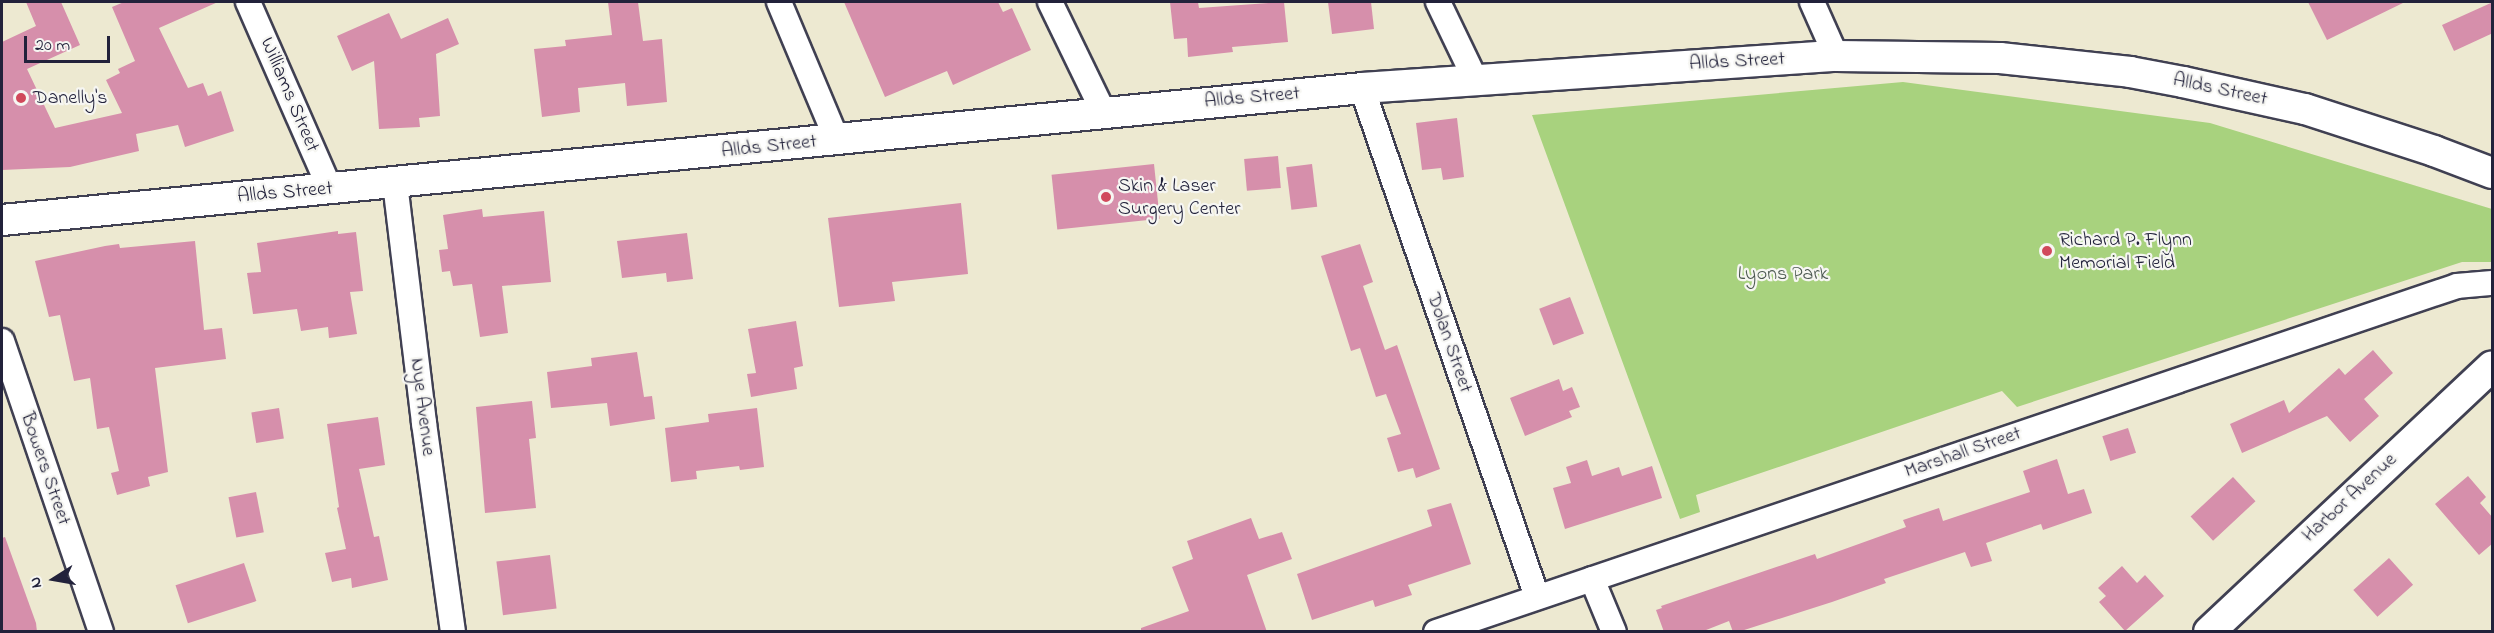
<!DOCTYPE html>
<style>
body{margin:0}
#map{position:relative;width:2494px;height:633px;overflow:hidden;background:#ede9d1;font-family:"Indie Flower",sans-serif}
div>[style]{position:absolute}
[style*='--x']{left:calc(var(--x)*1px);top:calc(var(--y)*1px);width:calc(var(--w)*1px);rotate:calc(var(--a)*1deg)}
.green>*{inset:0;background:#a8d27e}
.building>*{inset:0;background:#d68fab;transform-origin:0 0}
.roads{filter:drop-shadow(2px 0 #404052) drop-shadow(-2px 0 #404052) drop-shadow(0 2px #404052) drop-shadow(0 -2px #404052)}
.minor>*{height:24px;margin:-12px;padding:0 12px;transform-origin:12px;border-radius:12px;background:#fff}
.tertiary>*{height:30px;margin:-15px;padding:0 15px;transform-origin:15px;border-radius:15px;background:#fff}
.dots>*{width:16px;height:16px;translate:-50% -50%;box-sizing:border-box;border:3px solid #f6f6f2;border-radius:50%}
span{translate:-50% -50%;white-space:nowrap;text-align:center;line-height:1.15;-webkit-text-stroke:4.5px #f6f6f2;paint-order:stroke}
.street-label{font-size:20px;color:#22223b}
.poi-label{font-size:20px;color:#22223b}
.left{translate:0 -50%;text-align:left}
.park-label{font-size:20px;color:#4a574f}
.frame{position:absolute;inset:0;border:3px solid #22223b;pointer-events:none}
.north{position:absolute;left:24px;top:549px;width:60px;height:60px;-webkit-text-stroke:4px #f6f6f2;paint-order:stroke;rotate:259deg;font-size:16px;font-weight:700;line-height:24px;text-align:center;color:#22223b}
.north::after{content:'';display:block;margin:auto;width:21px;height:27px;background:#22223b;clip-path:polygon(50% 0,100% 100%,50% 72%,0 100%)}
.scale{position:absolute;left:24px;top:36px;width:86px;height:27px;box-sizing:border-box;border:3px solid #22223b;border-top:0;padding-left:8px;font-size:18px;line-height:21px;white-space:nowrap;color:#22223b;-webkit-text-stroke:4px #f6f6f2;paint-order:stroke}
</style>
<div id="map">
<div class="green">
<i style="clip-path:polygon(1903px 82px,2210px 123px,2492px 209px,2492px 262px,2462px 262px,2017px 407px,2002px 391px,1696px 495px,1700px 512px,1680px 519px,1532px 115px)"></i>
</div>
<div class="building">
<i style="clip-path:polygon(26px 2px,61px 2px,80px 45px,27px 69px,55px 128px,122px 113px,106px 80px,120px 73px,118px 69px,135px 61px,112px 7px,124px 2px,218px 2px,159px 28px,188px 88px,203px 83px,208px 96px,221px 91px,234px 131px,185px 147px,178px 125px,136px 134px,139px 151px,70px 167px,2px 170px,2px 42px,36px 26px)"></i>
<i style="clip-path:polygon(608px 2px,638px 2px,643px 41px,662px 39px,667px 102px,627px 106px,625px 83px,578px 88px,580px 112px,542px 117px,534px 49px,566px 46px,565px 40px,612px 35px)"></i>
<i style="clip-path:polygon(844px 2px,998px 2px,1003px 12px,1012px 8px,1031px 50px,953px 85px,947px 71px,885px 97px)"></i>
<i style="clip-path:polygon(1170px 2px,1198px 2px,1199px 8px,1284px 2px,1288px 42px,1232px 47px,1233px 52px,1188px 57px,1187px 38px,1174px 39px)"></i>
<i style="clip-path:polygon(1328px 2px,1371px 2px,1374px 29px,1332px 34px)"></i>
<i style="clip-path:polygon(2308px 2px,2405px 2px,2327px 40px)"></i>
<i style="clip-path:polygon(2493px 2px,2493px 33px,2454px 51px,2442px 25px)"></i>
<i style="clip-path:polygon(389px 13px,401px 39px,448px 18px,459px 44px,436px 54px,440px 116px,419px 118px,420px 127px,379px 129px,374px 61px,352px 71px,337px 36px)"></i>
<i style="clip-path:polygon(1457px 118px,1464px 177px,1443px 180px,1441px 168px,1422px 170px,1416px 123px)"></i>
<i style="left:1278px;top:156px;width:32px;height:34px;rotate:85deg"></i>
<i style="left:1154px;top:164px;width:55px;height:103px;rotate:84deg"></i>
<i style="left:1312px;top:164px;width:43px;height:26px;rotate:83deg"></i>
<i style="clip-path:polygon(961px 203px,968px 274px,892px 282px,895px 301px,839px 307px,828px 218px)"></i>
<i style="clip-path:polygon(482px 209px,483px 217px,544px 211px,551px 282px,502px 286px,508px 333px,480px 337px,472px 284px,453px 286px,450px 271px,442px 272px,439px 250px,448px 249px,443px 215px)"></i>
<i style="clip-path:polygon(338px 231px,338px 234px,356px 232px,363px 291px,350px 292px,357px 334px,329px 338px,328px 327px,301px 331px,297px 309px,253px 314px,247px 273px,261px 272px,257px 243px)"></i>
<i style="clip-path:polygon(687px 233px,693px 279px,667px 282px,666px 273px,622px 278px,617px 241px)"></i>
<i style="clip-path:polygon(195px 241px,204px 330px,222px 328px,226px 359px,155px 368px,168px 472px,148px 477px,150px 486px,117px 495px,111px 473px,119px 471px,109px 427px,97px 429px,90px 378px,74px 381px,60px 315px,49px 317px,35px 261px,105px 246px,119px 244px,120px 248px)"></i>
<i style="clip-path:polygon(1360px 244px,1373px 282px,1363px 286px,1385px 350px,1397px 345px,1440px 469px,1416px 478px,1413px 468px,1398px 472px,1387px 438px,1401px 434px,1386px 394px,1376px 397px,1360px 348px,1351px 351px,1321px 256px)"></i>
<i style="left:1570px;top:297px;width:39px;height:33px;rotate:69deg"></i>
<i style="clip-path:polygon(796px 321px,803px 366px,794px 368px,797px 389px,751px 397px,747px 374px,756px 373px,748px 329px)"></i>
<i style="clip-path:polygon(2373px 350px,2393px 373px,2364px 399px,2379px 416px,2350px 442px,2327px 416px,2242px 453px,2230px 424px,2284px 400px,2289px 413px,2339px 368px,2345px 375px)"></i>
<i style="clip-path:polygon(637px 352px,644px 397px,652px 396px,655px 419px,610px 426px,607px 403px,551px 408px,547px 372px,592px 366px,591px 358px)"></i>
<i style="clip-path:polygon(1559px 379px,1563px 391px,1572px 387px,1580px 407px,1569px 411px,1572px 417px,1525px 436px,1510px 398px)"></i>
<i style="clip-path:polygon(532px 401px,536px 438px,529px 439px,536px 508px,485px 513px,476px 407px)"></i>
<i style="left:279px;top:408px;width:31px;height:28px;rotate:81deg"></i>
<i style="clip-path:polygon(757px 408px,764px 467px,740px 470px,739px 466px,696px 471px,697px 479px,671px 482px,665px 428px,709px 422px,708px 414px)"></i>
<i style="clip-path:polygon(378px 417px,385px 465px,359px 469px,374px 537px,379px 536px,388px 580px,352px 588px,351px 578px,332px 582px,325px 553px,346px 549px,337px 508px,339px 507px,327px 424px)"></i>
<i style="left:2128px;top:428px;width:26px;height:27px;rotate:72deg"></i>
<i style="clip-path:polygon(2057px 459px,2068px 494px,2084px 489px,2092px 513px,2043px 530px,2041px 524px,1986px 543px,1992px 561px,1971px 567px,1965px 552px,1884px 579px,1886px 583px,1832px 602px,1738px 632px,1733px 632px,1729px 621px,1701px 632px,1664px 632px,1656px 610px,1662px 608px,1661px 606px,1815px 554px,1817px 559px,1906px 527px,1903px 520px,1939px 508px,1943px 521px,2030px 492px,2023px 471px)"></i>
<i style="clip-path:polygon(1587px 460px,1592px 476px,1619px 467px,1622px 476px,1652px 466px,1662px 498px,1565px 529px,1553px 488px,1571px 483px,1566px 467px)"></i>
<i style="clip-path:polygon(2468px 476px,2486px 497px,2480px 503px,2493px 518px,2493px 543px,2479px 555px,2435px 504px)"></i>
<i style="left:2233px;top:477px;width:33px;height:58px;rotate:47deg"></i>
<i style="left:256px;top:492px;width:41px;height:28px;rotate:79deg"></i>
<i style="clip-path:polygon(1451px 503px,1471px 564px,1408px 585px,1412px 595px,1375px 607px,1373px 600px,1312px 620px,1297px 574px,1432px 526px,1427px 510px)"></i>
<i style="clip-path:polygon(1251px 518px,1259px 539px,1282px 532px,1292px 559px,1247px 575px,1267px 632px,1141px 632px,1141px 628px,1189px 611px,1172px 567px,1193px 559px,1187px 541px)"></i>
<i style="clip-path:polygon(5px 537px,36px 623px,37px 632px,2px 632px,2px 538px)"></i>
<i style="left:550px;top:555px;width:54px;height:54px;rotate:83deg"></i>
<i style="left:2389px;top:558px;width:36px;height:48px;rotate:48deg"></i>
<i style="left:244px;top:563px;width:40px;height:72px;rotate:72deg"></i>
<i style="clip-path:polygon(2122px 566px,2137px 583px,2145px 575px,2164px 596px,2125px 631px,2099px 602px,2106px 596px,2098px 588px)"></i>
</div>
<div class="roads">
<div class="minor">
<i style="--x:248;--y:2;--w:204;--a:66.3"></i>
<i style="--x:779;--y:2;--w:150;--a:67.2"></i>
<i style="--x:1050;--y:2;--w:123;--a:64.1"></i>
<i style="--x:1438;--y:2;--w:85;--a:64.3"></i>
<i style="--x:1812;--y:2;--w:59;--a:66"></i>
<i style="--x:1362;--y:88;--w:538;--a:71.03"></i>
<i style="--x:395;--y:183;--w:242;--a:83.1"></i>
<i style="--x:424;--y:423;--w:211;--a:82.1"></i>
<i style="--x:2;--y:341;--w:307;--a:71.2"></i>
<i style="--x:1592;--y:579;--w:57;--a:67.5"></i>
<i style="--x:1436;--y:632;--w:1078;--a:-18.72"></i>
<i style="--x:2457;--y:286;--w:35;--a:-5"></i>
</div>
<div class="tertiary">
<i style="--x:2;--y:220;--w:1366;--a:-5.54"></i>
<i style="--x:1362;--y:88;--w:475;--a:-3.9"></i>
<i style="--x:1836;--y:56;--w:164;--a:0.7"></i>
<i style="--x:2000;--y:58;--w:131;--a:6.1"></i>
<i style="--x:2130;--y:72;--w:54;--a:10.7"></i>
<i style="--x:2183;--y:82;--w:125;--a:12.5"></i>
<i style="--x:2305;--y:109;--w:136;--a:18"></i>
<i style="--x:2434;--y:151;--w:62;--a:20.8"></i>
<i style="--x:2209;--y:632;--w:388;--a:-43.2"></i>
</div>
</div>
<div class="dots">
<i style="left:21px;top:98px;background:#d1495b"></i>
<i style="left:1106px;top:197px;background:#d1495b"></i>
<i style="left:2047px;top:251px;background:#d1495b"></i>
</div>
<div class="street-label">
<span style="left:1737px;top:62px;rotate:-3deg">Allds Street</span>
<span style="left:2220px;top:90px;rotate:12deg">Allds Street</span>
<span style="left:289px;top:95px;rotate:67deg">Williams Street</span>
<span style="left:1252px;top:98px;rotate:-5deg">Allds Street</span>
<span style="left:769px;top:147px;rotate:-6deg">Allds Street</span>
<span style="left:285px;top:193px;rotate:-5deg">Allds Street</span>
<span style="left:1449px;top:343px;rotate:71deg">Dolan Street</span>
<span style="left:422px;top:407px;rotate:83deg">Nye Avenue</span>
<span style="left:1963px;top:453px;rotate:-19deg">Marshall Street</span>
<span style="left:45px;top:469px;rotate:71deg">Bowers Street</span>
<span style="left:2350px;top:498px;rotate:-43deg">Harbor Avenue</span>
</div>
<div class="poi-label">
<span class="left" style="left:33px;top:98px">Danelly's</span>
<span class="left" style="left:1118px;top:198px">Skin &amp; Laser<br>Surgery Center</span>
<span class="left" style="left:2059px;top:252px">Richard P. Flynn<br>Memorial Field</span>
</div>
<div class="park-label">
<span style="left:1783px;top:274px">Lyons Park</span>
</div>
<div class="frame"></div>
<div class="north">N</div>
<div class="scale">20 m</div>
</div>
